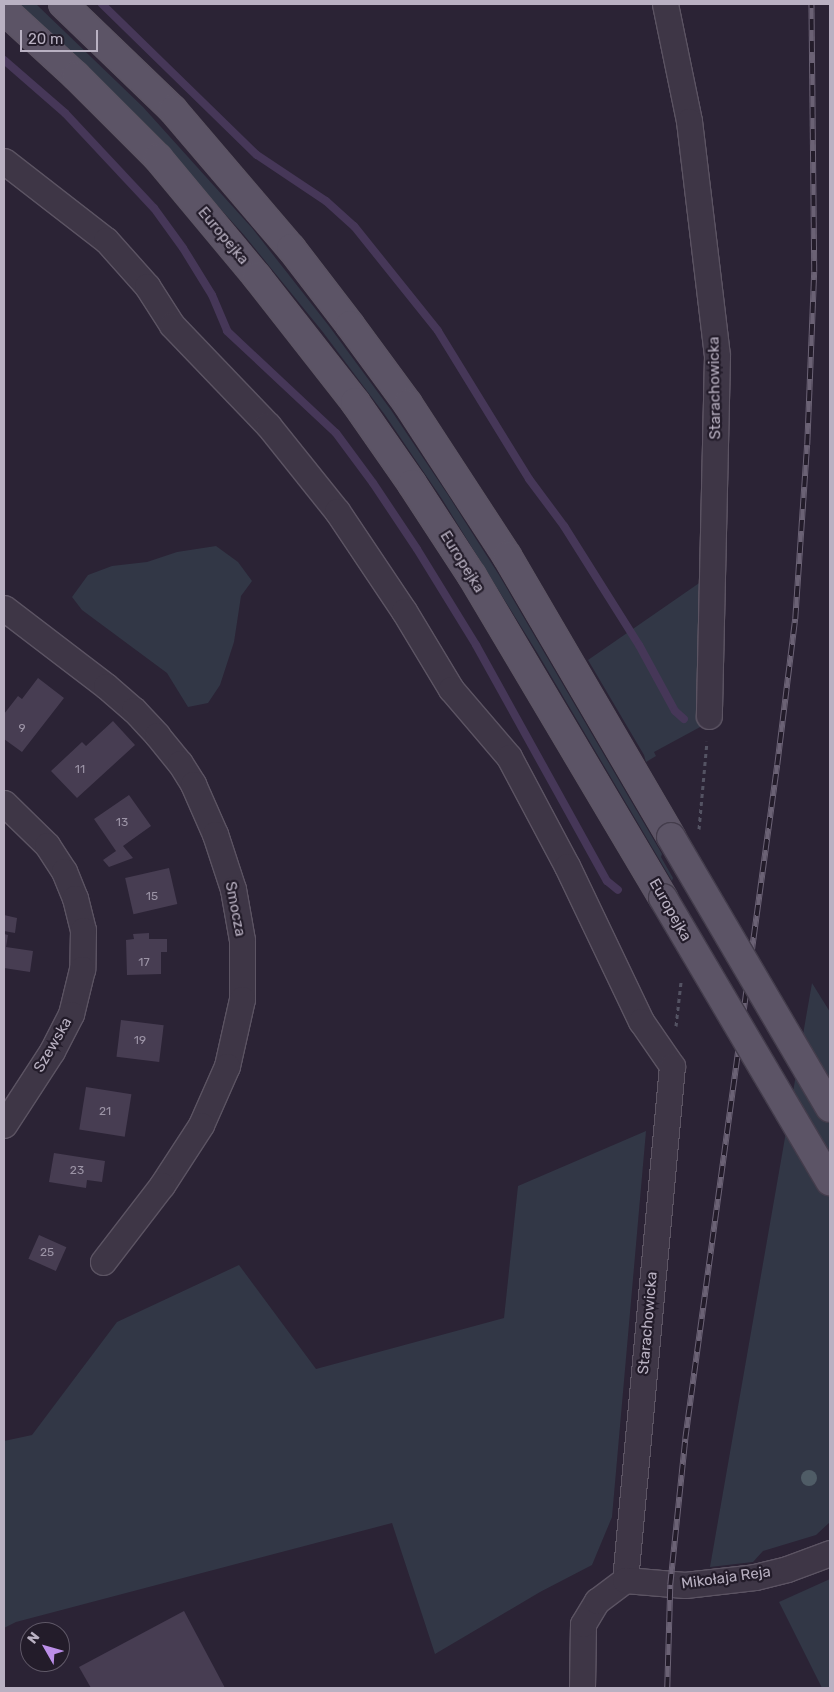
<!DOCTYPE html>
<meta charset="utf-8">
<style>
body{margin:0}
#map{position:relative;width:834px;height:1692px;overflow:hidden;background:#2b2335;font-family:Rubik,sans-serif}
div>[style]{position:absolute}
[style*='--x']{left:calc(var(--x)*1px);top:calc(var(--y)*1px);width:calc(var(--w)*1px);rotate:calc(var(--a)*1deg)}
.green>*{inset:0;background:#323746}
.stream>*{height:8px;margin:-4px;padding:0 4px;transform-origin:4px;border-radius:4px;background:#463758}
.building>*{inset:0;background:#473d52;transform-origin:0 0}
.path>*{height:3px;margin-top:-1.5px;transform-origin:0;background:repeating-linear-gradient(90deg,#545363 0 4px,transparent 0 8px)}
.roads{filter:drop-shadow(1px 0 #5c5463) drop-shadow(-1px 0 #5c5463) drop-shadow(0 1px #5c5463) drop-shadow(0 -1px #5c5463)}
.minor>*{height:25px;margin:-12.5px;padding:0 12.5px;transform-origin:12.5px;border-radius:12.5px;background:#3e3646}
.major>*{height:28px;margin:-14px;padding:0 14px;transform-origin:14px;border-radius:14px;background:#5c5466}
.rail>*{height:5.5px;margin-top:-2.75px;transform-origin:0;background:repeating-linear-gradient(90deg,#231c2a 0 11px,#6b6275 0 22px);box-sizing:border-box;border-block:1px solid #6b6275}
.bridges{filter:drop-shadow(1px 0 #443d4c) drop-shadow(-1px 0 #443d4c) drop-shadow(0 1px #443d4c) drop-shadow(0 -1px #443d4c)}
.major-bridge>*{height:28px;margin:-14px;padding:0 14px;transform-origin:14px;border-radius:14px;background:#5c5466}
.trees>*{width:16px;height:16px;margin:-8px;border-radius:50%;background:#4f5c66}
span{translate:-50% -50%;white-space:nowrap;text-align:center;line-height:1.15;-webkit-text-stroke:4.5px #231c2a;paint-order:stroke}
.number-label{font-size:12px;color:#9c94a6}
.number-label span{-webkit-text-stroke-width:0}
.street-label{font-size:15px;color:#b9b1c2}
.frame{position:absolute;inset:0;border:5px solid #b9b1c2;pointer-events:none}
.north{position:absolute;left:20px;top:1622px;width:50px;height:50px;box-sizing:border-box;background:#231c2a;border:1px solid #5f5867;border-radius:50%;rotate:308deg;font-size:14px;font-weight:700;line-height:20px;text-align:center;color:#b9b1c2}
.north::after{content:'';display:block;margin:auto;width:18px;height:22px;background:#bc8fe9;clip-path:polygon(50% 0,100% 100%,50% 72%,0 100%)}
.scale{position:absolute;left:20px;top:30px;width:78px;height:22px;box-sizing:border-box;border:2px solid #b9b1c2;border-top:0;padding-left:6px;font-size:15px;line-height:18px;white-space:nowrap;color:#b9b1c2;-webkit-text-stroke:4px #231c2a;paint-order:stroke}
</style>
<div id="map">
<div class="green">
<i style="clip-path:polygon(16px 4px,36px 4px,143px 107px,252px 228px,329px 326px,391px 410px,448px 495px,499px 575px,662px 854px,661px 857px,673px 878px,672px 881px,538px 654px,442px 499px,385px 415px,322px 331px,244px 235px,178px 162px)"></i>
<i style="clip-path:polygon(216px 546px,238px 562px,252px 581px,241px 596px,234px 642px,220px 685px,208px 703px,188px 707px,167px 673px,82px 610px,72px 597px,88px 575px,112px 566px,147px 562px,177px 552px)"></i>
<i style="clip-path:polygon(705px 579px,702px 726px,654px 752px,656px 756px,646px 762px,644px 755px,588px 660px)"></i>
<i style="clip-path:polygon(812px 983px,830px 1012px,830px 1522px,816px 1535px,763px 1551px,753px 1562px,710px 1567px)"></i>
<i style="clip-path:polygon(646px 1131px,612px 1517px,592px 1565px,540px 1592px,435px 1654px,392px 1523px,16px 1622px,4px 1628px,4px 1441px,32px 1435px,117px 1322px,239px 1265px,316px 1369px,504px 1318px,518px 1186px)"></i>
<i style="clip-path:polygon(830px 1579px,830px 1688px,822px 1688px,779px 1602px)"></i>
</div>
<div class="stream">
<i style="--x:102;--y:4;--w:216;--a:44.3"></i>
<i style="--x:257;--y:155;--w:83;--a:33.7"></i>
<i style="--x:326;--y:201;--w:38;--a:42"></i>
<i style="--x:354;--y:226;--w:134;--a:51.3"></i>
<i style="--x:438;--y:331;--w:174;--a:58.4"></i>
<i style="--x:529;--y:479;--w:59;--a:53.3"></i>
<i style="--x:564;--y:526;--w:141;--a:57.8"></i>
<i style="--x:639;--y:645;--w:75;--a:61.4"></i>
<i style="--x:675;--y:711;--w:12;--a:42"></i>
<i style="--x:4;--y:60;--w:81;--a:41"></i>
<i style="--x:65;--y:113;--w:130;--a:46.9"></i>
<i style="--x:154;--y:208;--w:49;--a:54.1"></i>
<i style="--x:183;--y:248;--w:55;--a:58.3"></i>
<i style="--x:212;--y:295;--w:39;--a:67"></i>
<i style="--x:227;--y:331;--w:149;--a:43.1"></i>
<i style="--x:336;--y:433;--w:62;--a:53.5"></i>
<i style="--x:373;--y:483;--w:79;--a:56.3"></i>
<i style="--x:417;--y:549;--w:113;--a:58.4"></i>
<i style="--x:476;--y:645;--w:270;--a:61"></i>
<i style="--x:607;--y:881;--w:14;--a:39"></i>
</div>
<div class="building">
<i style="clip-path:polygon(38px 678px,64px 698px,22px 752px,4px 739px,4px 714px,18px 696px,22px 699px)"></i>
<i style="clip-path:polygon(113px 721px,135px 745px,77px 798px,51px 771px,82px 742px,86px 746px)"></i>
<i style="clip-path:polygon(129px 795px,151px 826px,123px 846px,133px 858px,109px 867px,103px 860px,116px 851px,94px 819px)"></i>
<i style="left:169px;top:868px;width:37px;height:45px;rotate:77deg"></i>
<i style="clip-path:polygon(4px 915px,17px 918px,15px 933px,4px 931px)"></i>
<i style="clip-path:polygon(149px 933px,149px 939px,167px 939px,167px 952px,161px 952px,161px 974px,127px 975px,126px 940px,134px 939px,133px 934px)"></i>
<i style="clip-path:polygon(4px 934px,8px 935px,6px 947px,33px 951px,30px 972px,4px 968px)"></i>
<i style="left:121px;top:1020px;width:43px;height:37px;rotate:7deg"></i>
<i style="left:86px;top:1087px;width:46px;height:43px;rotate:9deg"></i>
<i style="clip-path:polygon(54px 1153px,105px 1161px,102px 1182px,87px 1180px,86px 1188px,49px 1182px)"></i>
<i style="left:39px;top:1235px;width:30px;height:26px;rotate:24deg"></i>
<i style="clip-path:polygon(184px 1611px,225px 1688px,91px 1688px,79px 1667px)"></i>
</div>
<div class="path">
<i style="--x:699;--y:829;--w:88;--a:-84.8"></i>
<i style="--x:676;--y:1026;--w:44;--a:-83.5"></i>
</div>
<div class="roads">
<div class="minor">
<i style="--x:665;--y:4;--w:119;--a:78.4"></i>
<i style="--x:689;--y:121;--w:237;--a:83.2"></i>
<i style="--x:717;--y:356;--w:360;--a:91.3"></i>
<i style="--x:4;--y:161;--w:129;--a:37.8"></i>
<i style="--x:106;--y:240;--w:62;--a:48.3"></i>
<i style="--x:147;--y:286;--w:46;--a:57.3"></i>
<i style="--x:172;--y:325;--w:139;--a:46.2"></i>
<i style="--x:268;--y:425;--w:110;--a:51.3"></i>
<i style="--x:337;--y:511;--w:120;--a:56.2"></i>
<i style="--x:404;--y:611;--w:91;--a:58.9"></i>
<i style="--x:451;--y:689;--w:89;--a:49.5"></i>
<i style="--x:509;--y:757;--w:123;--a:62"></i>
<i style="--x:567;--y:866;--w:172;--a:64.5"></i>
<i style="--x:641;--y:1021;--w:55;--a:55.4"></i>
<i style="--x:672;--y:1066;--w:516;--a:95.22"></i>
<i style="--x:4;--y:608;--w:128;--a:37.4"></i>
<i style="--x:106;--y:686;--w:37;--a:41"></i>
<i style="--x:134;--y:710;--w:34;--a:47"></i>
<i style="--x:157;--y:735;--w:36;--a:51"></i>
<i style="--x:180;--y:763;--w:25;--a:58"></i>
<i style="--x:193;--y:784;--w:55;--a:66.3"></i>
<i style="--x:215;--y:834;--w:58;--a:71.9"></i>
<i style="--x:233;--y:889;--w:52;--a:80"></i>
<i style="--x:242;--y:940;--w:59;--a:90"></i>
<i style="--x:242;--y:999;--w:69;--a:102.6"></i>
<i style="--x:227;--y:1066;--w:64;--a:113.8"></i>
<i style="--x:201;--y:1125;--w:72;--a:123"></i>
<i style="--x:162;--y:1185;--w:97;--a:127.5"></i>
<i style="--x:4;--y:803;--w:60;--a:44.3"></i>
<i style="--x:47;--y:845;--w:31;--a:57"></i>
<i style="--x:64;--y:871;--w:29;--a:68"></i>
<i style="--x:75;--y:898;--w:33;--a:76"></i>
<i style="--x:83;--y:930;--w:39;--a:91"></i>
<i style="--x:82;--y:969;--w:46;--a:103.7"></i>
<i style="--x:71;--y:1014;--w:42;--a:117.2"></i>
<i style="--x:52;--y:1051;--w:88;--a:123"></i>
<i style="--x:582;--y:1688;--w:64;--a:-89.1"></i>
<i style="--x:583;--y:1624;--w:27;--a:-59"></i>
<i style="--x:597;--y:1601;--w:35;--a:-37"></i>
<i style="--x:625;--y:1580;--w:60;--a:4.8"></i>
<i style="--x:685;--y:1585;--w:70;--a:-6.5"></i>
<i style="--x:755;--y:1577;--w:33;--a:-14"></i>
<i style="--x:787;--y:1569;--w:46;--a:-20.4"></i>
</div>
<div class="major">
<i style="--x:63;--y:4;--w:153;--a:43.9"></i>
<i style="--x:173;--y:110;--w:182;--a:49.5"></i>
<i style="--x:291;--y:248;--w:97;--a:52.5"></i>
<i style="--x:350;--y:325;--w:98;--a:53.7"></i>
<i style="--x:408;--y:404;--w:181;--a:56.9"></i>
<i style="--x:507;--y:556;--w:325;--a:59.7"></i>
<i style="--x:4;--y:10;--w:98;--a:42.5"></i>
<i style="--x:76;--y:76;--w:116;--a:45"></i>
<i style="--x:158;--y:158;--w:155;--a:50.2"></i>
<i style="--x:257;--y:277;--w:159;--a:51.9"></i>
<i style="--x:355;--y:402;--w:100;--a:55.2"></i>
<i style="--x:412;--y:484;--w:110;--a:56.9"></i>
<i style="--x:472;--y:576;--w:374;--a:59.3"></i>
</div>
</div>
<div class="rail">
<i style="--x:667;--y:1688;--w:103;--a:-88.3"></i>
<i style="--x:670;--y:1585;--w:147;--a:-84.1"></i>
<i style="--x:685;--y:1439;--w:680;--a:-82.23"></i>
<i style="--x:777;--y:765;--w:147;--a:-83"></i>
<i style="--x:795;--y:619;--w:174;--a:-86.1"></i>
<i style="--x:807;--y:445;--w:173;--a:-87.7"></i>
<i style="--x:814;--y:272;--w:268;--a:-90.6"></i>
</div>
<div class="bridges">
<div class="major-bridge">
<i style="--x:671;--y:837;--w:314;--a:59.6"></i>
<i style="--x:663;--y:898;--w:329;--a:59.5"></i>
</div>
</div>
<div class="trees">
<i style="left:809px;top:1478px"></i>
</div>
<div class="number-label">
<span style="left:22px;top:729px">9</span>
<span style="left:80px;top:770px">11</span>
<span style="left:122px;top:823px">13</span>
<span style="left:152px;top:897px">15</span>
<span style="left:144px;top:963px">17</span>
<span style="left:140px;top:1041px">19</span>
<span style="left:105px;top:1112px">21</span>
<span style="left:77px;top:1171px">23</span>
<span style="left:47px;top:1253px">25</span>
</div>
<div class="street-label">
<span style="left:223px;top:236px;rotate:50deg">Europejka</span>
<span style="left:715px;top:388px;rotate:-91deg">Starachowicka</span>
<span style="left:462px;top:562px;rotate:58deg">Europejka</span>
<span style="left:235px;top:909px;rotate:79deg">Smocza</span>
<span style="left:670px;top:910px;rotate:60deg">Europejka</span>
<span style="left:53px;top:1045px;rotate:-60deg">Szewska</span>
<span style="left:648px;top:1323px;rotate:-85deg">Starachowicka</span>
<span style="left:726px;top:1578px;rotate:-8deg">Mikołaja Reja</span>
</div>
<div class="frame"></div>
<div class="north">N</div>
<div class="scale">20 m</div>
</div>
